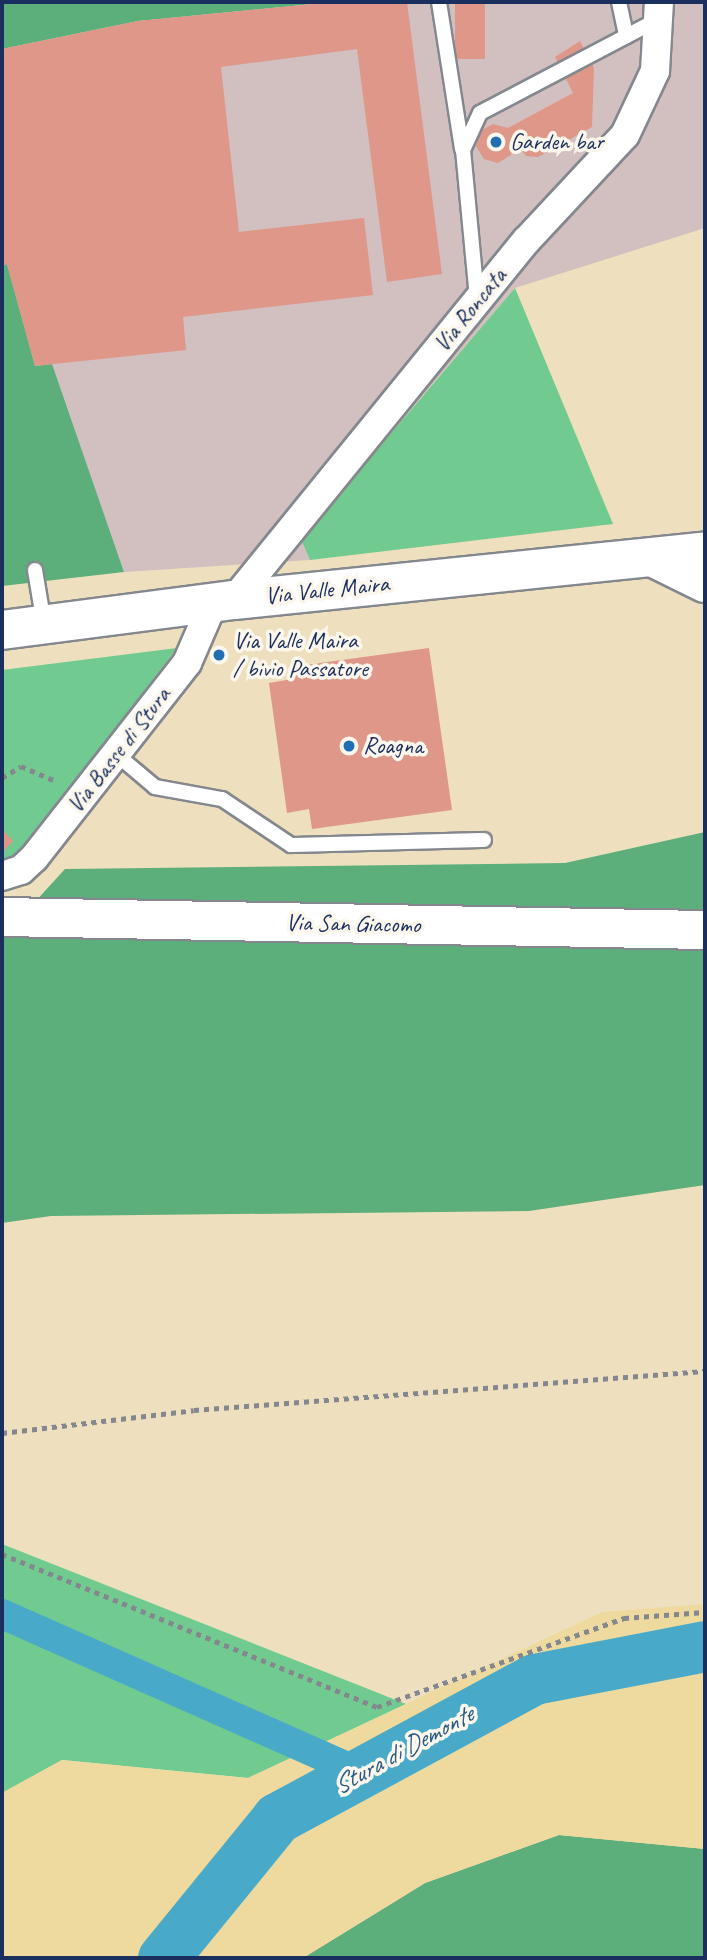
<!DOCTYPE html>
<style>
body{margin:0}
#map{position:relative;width:707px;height:1960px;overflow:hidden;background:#eee0be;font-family:Caveat,sans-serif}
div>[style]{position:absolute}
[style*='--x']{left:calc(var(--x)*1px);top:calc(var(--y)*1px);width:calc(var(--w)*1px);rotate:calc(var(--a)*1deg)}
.industrial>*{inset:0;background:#d2bfc0}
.green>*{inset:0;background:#71ca90}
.forest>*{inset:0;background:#5cae7a}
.sand>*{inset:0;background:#eeda9e}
.canal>*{height:30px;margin:-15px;padding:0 15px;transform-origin:15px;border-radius:15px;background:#48aac8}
.river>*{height:51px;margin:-25.5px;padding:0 25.5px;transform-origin:25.5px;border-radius:25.5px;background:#48aac8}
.building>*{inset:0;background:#de9789;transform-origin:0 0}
.path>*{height:4.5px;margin-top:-2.25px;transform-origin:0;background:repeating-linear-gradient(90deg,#84888e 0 5px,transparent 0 10px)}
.roads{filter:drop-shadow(2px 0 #84888e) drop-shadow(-2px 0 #84888e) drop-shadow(0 2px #84888e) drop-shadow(0 -2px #84888e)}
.lane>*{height:14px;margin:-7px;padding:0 7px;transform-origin:7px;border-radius:7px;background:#fff}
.street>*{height:28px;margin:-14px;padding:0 14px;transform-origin:14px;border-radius:14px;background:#fff}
.secondary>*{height:38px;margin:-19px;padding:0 19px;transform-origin:19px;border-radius:19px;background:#fff}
.primary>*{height:38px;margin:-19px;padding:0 19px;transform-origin:19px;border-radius:19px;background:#fff}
.dots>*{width:19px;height:19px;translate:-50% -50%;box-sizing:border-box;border:4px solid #fbf7ec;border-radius:50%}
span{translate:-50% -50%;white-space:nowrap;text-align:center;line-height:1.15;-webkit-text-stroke:7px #fbf7ec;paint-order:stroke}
.poi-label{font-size:24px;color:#1b2f5e}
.left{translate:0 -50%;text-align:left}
.street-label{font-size:24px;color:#1b2f5e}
.water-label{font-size:26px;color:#2b5a83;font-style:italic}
.frame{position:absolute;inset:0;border:4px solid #1b2f5e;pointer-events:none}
</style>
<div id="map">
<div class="industrial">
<i style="clip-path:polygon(333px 2px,705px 2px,705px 228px,515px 288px,301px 538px,310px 560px,124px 572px,52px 365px,35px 366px,2px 258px,2px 49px,138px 21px)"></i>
</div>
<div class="green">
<i style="clip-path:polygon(515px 288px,613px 524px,310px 560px,301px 539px)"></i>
<i style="clip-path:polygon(177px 648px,22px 853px,2px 862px,2px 670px)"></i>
<i style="clip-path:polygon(2px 1544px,406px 1704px,248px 1778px,62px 1760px,2px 1793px)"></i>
</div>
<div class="forest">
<i style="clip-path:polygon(2px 2px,333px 2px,138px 21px,2px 49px)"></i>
<i style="clip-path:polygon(7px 264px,35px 366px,52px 364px,124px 572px,2px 586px,2px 266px)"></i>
<i style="clip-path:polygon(705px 832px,705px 1185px,529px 1211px,51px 1216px,2px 1223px,2px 938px,65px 869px,565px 863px)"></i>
<i style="clip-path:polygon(559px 1835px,705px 1849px,705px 1958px,303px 1958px,425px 1883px)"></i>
</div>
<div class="sand">
<i style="clip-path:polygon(705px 1604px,705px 1849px,559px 1835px,425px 1883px,303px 1958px,2px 1958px,2px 1793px,62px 1760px,248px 1778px,602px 1612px)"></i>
</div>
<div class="canal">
<i style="--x:2;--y:1614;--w:393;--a:23.9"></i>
</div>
<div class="river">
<i style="--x:163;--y:1958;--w:181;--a:-50.8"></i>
<i style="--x:277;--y:1818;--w:292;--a:-28.4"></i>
<i style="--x:534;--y:1679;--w:174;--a:-10.9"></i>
</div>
<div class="building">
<i style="clip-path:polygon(333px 2px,407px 2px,442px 274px,387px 282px,357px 49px,221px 67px,239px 232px,364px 218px,373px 295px,183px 317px,186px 350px,35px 366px,7px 264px,2px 266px,2px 49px,138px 21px)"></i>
<i style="left:455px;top:2px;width:30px;height:57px"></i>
<i style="clip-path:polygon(580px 41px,594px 68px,592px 127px,538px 157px,526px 156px,515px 141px,511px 155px,498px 163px,484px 159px,476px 146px,480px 131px,493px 124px,508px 128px,573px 93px,555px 57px)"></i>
<i style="clip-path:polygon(429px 648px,452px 810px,312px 829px,309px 809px,287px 813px,269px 683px,292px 679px,291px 667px)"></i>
<i style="clip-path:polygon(2px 829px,13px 841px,2px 853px)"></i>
</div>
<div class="path">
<i style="--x:2;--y:778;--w:22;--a:-32"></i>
<i style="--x:21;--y:766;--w:40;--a:23.4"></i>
<i style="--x:2;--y:1433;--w:193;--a:-6.8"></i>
<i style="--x:194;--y:1410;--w:512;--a:-4.36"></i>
<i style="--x:2;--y:1554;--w:405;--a:22.2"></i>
<i style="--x:377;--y:1707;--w:263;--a:-19.8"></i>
<i style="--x:624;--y:1618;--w:81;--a:-4.2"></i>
</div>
<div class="roads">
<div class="lane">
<i style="--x:439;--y:2;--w:149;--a:81.1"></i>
<i style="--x:619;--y:2;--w:35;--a:78"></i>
<i style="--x:477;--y:298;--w:149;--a:-95.4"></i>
<i style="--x:463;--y:150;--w:41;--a:-65.3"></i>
<i style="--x:480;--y:113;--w:200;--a:-27.7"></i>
<i style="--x:35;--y:570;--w:55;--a:80.5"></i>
<i style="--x:116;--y:754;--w:51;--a:40.2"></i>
<i style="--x:155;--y:787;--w:68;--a:10.2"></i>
<i style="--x:222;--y:799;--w:83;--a:33.7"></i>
<i style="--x:291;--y:845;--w:193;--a:-1.5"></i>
</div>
<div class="street">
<i style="--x:234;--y:600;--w:463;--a:-50.9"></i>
<i style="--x:526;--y:241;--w:145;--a:-47"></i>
<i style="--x:625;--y:135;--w:71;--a:-64.9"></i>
<i style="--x:655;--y:71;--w:69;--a:-86.7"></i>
<i style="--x:2;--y:876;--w:20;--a:-18"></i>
<i style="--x:21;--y:870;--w:18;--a:-43"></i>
<i style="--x:34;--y:858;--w:248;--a:-51.9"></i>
<i style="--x:187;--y:663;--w:65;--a:-66.6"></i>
</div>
<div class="secondary">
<i style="--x:2;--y:917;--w:703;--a:1.06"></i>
</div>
<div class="primary">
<i style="--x:654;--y:558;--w:57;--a:26.1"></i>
<i style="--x:2;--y:630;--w:234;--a:-7.4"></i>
<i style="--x:234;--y:600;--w:474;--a:-5.9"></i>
</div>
</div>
<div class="dots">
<i style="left:496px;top:142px;background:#1f6fb2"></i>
<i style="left:219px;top:655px;background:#1f6fb2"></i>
<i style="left:349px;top:746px;background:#1f6fb2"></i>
</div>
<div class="poi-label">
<span class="left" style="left:510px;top:142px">Garden bar</span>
<span class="left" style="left:233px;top:655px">Via Valle Maira<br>/ bivio Passatore</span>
<span class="left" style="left:363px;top:746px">Roagna</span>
</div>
<div class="street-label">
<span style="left:470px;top:310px;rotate:-51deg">Via Roncata</span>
<span style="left:327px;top:590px;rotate:-6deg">Via Valle Maira</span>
<span style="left:119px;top:750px;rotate:-52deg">Via Basse di Stura</span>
<span style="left:353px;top:924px;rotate:1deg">Via San Giacomo</span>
</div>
<div class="water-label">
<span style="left:403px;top:1750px;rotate:-29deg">Stura di Demonte</span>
</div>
<div class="frame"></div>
</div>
